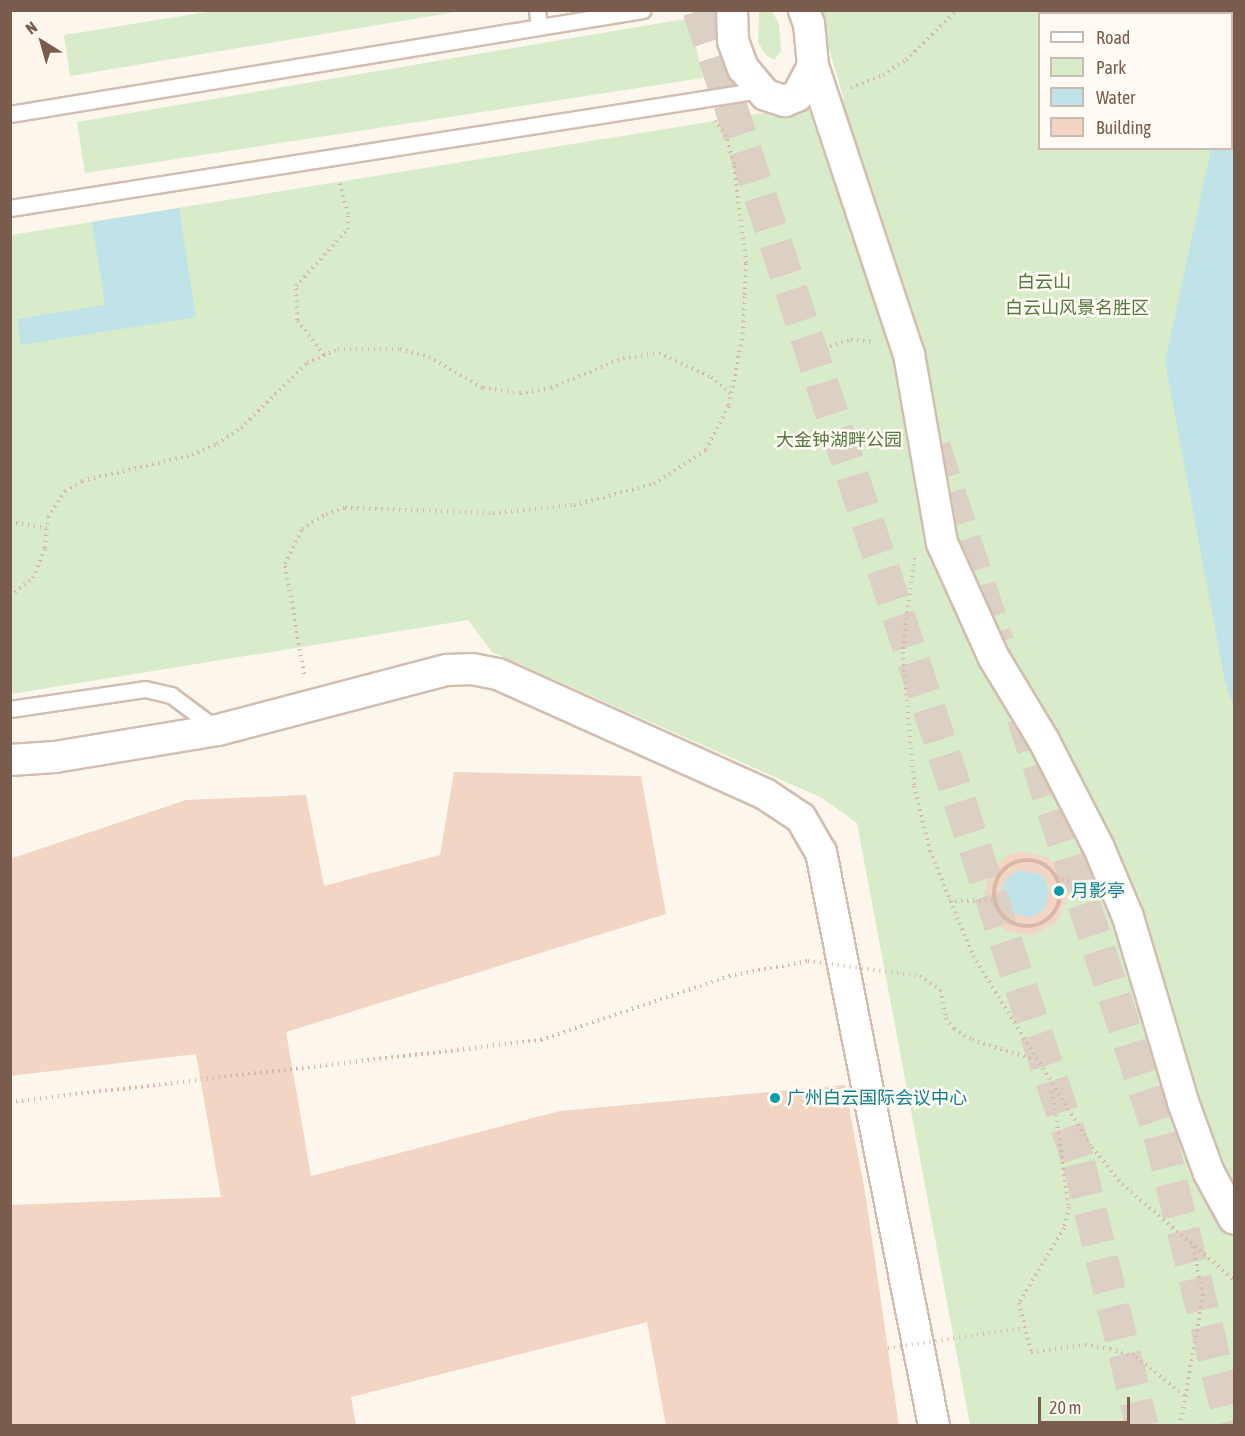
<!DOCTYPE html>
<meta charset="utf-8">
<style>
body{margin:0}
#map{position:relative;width:1245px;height:1436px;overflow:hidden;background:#fdf6ec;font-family:"Asap Condensed","Noto Sans SC",sans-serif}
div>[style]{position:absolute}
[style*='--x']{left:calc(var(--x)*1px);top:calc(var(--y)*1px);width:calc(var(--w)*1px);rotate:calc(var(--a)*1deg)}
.green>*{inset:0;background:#d8ecc9}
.water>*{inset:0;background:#bfe3e8}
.round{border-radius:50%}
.building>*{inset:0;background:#f3d5c3}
.trunk-tunnel>*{height:33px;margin-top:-16.5px;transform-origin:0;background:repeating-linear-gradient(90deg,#dcd0c4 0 33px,transparent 0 49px)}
.path>*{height:4px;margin-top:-2px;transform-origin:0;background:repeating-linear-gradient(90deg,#d9b8a5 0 1.5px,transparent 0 6px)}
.path>.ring{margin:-2px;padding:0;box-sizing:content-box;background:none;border:4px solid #d9b8a5;border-radius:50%}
.roads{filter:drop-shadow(2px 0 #d1beb0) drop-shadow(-2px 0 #d1beb0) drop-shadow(0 2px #d1beb0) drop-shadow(0 -2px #d1beb0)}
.service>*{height:15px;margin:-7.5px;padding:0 7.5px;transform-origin:7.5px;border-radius:7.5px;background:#fff}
.minor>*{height:30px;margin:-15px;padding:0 15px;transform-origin:15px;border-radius:15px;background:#fff}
.path-bridge>*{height:4px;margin-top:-2px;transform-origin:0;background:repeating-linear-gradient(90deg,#d9b8a5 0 1.5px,transparent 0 6px)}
.dots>*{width:16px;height:16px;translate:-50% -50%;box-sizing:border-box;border:3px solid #fffaf3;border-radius:50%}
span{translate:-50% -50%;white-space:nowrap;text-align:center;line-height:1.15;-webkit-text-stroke:5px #fffaf3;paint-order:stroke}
.park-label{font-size:18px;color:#537a41}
.culture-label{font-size:18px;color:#0d838f}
.left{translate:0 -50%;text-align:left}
.frame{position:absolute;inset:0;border:12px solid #7a5c4d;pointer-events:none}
.legend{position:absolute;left:1038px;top:12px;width:195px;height:138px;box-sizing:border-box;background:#fffaf3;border:2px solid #cabbb1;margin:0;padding:8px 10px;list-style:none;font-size:18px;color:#7a5c4d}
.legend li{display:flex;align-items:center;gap:12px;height:30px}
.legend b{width:30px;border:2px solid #cabbb1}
.north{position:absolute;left:12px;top:12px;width:60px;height:60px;-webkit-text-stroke:4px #fffaf3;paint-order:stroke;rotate:323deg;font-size:16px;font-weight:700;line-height:24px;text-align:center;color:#7a5c4d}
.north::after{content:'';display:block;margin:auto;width:21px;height:27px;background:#7a5c4d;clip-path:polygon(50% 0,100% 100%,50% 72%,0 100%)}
.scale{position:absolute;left:1038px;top:1397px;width:92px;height:27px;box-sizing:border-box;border:3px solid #7a5c4d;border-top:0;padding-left:8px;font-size:18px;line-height:21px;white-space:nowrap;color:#7a5c4d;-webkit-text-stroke:4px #fffaf3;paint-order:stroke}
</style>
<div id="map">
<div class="green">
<i style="clip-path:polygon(213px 11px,213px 10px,461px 11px,70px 76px,64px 35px)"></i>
<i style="clip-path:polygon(759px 11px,772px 11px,779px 24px,781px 51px,774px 60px,765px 54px,758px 42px)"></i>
<i style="clip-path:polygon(evenodd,818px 11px,1234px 11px,1234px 1425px,970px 1425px,857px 823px,822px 798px,492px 652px,468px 620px,11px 694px,11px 235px,844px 100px,818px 11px,1040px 14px,1232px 14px,1232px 148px,1040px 148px,1040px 14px)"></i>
<i style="clip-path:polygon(690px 18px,703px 78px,85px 173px,77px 122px)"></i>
</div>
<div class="water">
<i style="clip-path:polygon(1234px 40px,1234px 709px,1225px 682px,1165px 362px,1211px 149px,1232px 148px)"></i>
<i style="clip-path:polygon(179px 208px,196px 317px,21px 345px,17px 319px,105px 305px,92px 222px)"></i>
<i class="round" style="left:1001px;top:870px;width:48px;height:48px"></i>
</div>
<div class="building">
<i style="clip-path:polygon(454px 772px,641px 776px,666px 914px,286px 1032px,311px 1176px,560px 1111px,845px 1085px,866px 1198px,899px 1426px,666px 1426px,647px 1322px,351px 1397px,356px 1426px,10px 1426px,10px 1205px,221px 1197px,196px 1054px,10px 1076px,10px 859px,186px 800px,306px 795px,324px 886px,440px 855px)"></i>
<i style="clip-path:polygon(evenodd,1022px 851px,1049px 858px,1066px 881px,1068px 895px,1057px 922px,1032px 935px,1006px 931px,995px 923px,984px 899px,988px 873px,1008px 855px,1022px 851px,1018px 870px,1041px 874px,1050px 887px,1044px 910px,1030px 918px,1007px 911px,1000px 896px,1005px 880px,1018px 870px)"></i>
</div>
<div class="trunk-tunnel">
<i style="--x:699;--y:10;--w:1214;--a:71.76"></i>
<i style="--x:1079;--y:1163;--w:270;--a:76.5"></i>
<i style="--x:934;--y:446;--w:206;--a:71.9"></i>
<i style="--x:1023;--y:717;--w:440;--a:71.9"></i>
<i style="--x:1160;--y:1135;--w:300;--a:76.3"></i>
</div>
<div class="path">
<i style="--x:851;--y:88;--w:35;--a:-22"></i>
<i style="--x:883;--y:75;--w:27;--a:-33"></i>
<i style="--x:906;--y:60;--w:71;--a:-44.4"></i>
<i style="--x:830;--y:346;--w:22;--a:-16"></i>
<i style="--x:851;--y:340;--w:22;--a:5"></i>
<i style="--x:324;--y:355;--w:44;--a:-127.6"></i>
<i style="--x:297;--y:320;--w:34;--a:-92"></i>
<i style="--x:296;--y:286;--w:77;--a:-47.6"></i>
<i style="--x:348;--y:229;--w:15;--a:-90"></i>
<i style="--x:348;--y:214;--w:35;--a:-105"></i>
<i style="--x:10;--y:522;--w:37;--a:9"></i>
<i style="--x:914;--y:558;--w:95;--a:96.7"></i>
<i style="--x:903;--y:652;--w:134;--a:85.3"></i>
<i style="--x:914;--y:786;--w:67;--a:76.2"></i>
<i style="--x:930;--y:851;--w:113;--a:67.7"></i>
<i style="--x:973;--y:956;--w:225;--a:58.1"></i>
<i style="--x:1092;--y:1147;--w:48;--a:51"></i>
<i style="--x:1122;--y:1184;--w:148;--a:40.6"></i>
<i style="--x:10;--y:596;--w:29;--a:-38"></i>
<i style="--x:33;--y:578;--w:32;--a:-68"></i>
<i style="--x:45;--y:548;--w:31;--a:-84"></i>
<i style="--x:48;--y:517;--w:31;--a:-57"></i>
<i style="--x:65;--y:491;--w:20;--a:-30"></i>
<i style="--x:82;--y:481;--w:113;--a:-13.3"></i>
<i style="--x:192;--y:455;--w:27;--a:-24"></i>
<i style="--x:217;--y:444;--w:29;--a:-34"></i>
<i style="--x:241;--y:428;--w:93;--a:-44.6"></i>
<i style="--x:307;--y:363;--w:34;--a:-24"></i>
<i style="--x:338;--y:349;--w:62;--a:0"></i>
<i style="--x:400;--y:349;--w:30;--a:15"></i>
<i style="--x:429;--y:357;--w:62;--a:29.9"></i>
<i style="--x:483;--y:388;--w:37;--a:8"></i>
<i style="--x:520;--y:393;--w:31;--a:-9"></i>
<i style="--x:551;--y:388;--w:78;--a:-22.6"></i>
<i style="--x:623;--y:358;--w:36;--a:-8"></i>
<i style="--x:659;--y:353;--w:57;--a:24.8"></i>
<i style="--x:711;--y:377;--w:26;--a:40"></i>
<i style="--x:304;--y:674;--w:112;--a:-99.8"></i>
<i style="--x:285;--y:564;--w:39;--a:-64"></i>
<i style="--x:302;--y:529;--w:28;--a:-32"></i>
<i style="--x:326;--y:514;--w:20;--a:-18"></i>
<i style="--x:345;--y:508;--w:148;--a:1.9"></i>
<i style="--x:493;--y:513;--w:81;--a:-5.6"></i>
<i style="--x:574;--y:505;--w:83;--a:-14.7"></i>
<i style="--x:654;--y:484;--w:62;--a:-33.2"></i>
<i style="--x:706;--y:450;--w:51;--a:-62.9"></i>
<i style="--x:729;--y:405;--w:72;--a:-78.8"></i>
<i style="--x:743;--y:334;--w:39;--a:-87"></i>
<i style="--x:745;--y:295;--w:32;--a:-88"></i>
<i style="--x:746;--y:263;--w:100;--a:-96.9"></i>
<i style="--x:734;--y:164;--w:29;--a:-106"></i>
<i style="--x:726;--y:136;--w:19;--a:-126"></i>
<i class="ring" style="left:994px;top:860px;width:62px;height:62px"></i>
<i style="--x:1056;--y:878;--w:27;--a:13"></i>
<i style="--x:949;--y:901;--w:45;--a:-1.3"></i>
<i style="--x:920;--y:976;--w:25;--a:34"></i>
<i style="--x:941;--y:990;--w:28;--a:80"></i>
<i style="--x:946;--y:1018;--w:14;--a:54"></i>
<i style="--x:954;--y:1029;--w:21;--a:31"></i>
<i style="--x:972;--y:1040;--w:64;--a:17.3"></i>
<i style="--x:1052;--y:1091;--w:117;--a:81.7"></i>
<i style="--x:1069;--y:1207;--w:22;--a:103"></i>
<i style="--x:1064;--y:1228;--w:87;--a:121"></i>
<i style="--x:1019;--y:1303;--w:50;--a:76.2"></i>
<i style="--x:1031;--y:1352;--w:54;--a:-7.4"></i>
<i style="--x:1085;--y:1345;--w:25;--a:9"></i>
<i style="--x:1110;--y:1349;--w:27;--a:17"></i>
<i style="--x:1136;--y:1357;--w:65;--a:38.8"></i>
<i style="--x:10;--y:1102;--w:535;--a:-6.66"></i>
<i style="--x:541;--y:1040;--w:199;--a:-18.8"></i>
<i style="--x:729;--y:976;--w:80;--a:-10.8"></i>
<i style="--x:1180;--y:1426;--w:133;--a:-80"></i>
<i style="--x:1203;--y:1295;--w:53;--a:-101.9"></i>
</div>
<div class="roads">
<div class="service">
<i style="--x:537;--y:10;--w:17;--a:83"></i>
<i style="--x:10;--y:114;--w:641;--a:-9.33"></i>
<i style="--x:10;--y:208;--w:759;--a:-8.94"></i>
<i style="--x:10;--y:709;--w:136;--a:-8.4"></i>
<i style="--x:145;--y:689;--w:27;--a:13"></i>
<i style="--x:171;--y:695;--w:59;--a:36.7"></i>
</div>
<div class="minor">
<i style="--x:732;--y:10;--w:31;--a:88"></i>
<i style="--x:733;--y:41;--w:29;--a:70"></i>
<i style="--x:743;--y:68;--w:35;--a:50"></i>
<i style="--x:766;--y:95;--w:20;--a:18"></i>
<i style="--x:785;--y:101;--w:13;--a:-23"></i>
<i style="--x:797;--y:96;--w:34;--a:-62"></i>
<i style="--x:813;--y:66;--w:42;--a:-95.4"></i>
<i style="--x:809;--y:24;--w:15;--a:-110"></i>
<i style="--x:813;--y:66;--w:304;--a:71.6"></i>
<i style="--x:909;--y:354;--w:192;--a:80.1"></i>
<i style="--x:942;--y:543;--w:126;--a:65.7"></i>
<i style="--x:994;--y:658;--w:97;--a:58.9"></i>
<i style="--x:1044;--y:741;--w:120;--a:62.8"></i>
<i style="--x:1099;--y:848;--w:75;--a:67.2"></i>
<i style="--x:1128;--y:917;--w:193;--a:73.4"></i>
<i style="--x:1183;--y:1102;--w:76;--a:69.9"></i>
<i style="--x:1209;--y:1173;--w:52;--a:61.5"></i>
<i style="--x:10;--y:760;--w:45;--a:-3.8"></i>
<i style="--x:55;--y:757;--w:165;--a:-9.4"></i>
<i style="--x:218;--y:730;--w:237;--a:-14.7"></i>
<i style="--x:447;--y:670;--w:25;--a:-2"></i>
<i style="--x:472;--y:669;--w:26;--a:11"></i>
<i style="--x:498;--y:674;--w:293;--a:24.2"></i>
<i style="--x:765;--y:794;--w:43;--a:33.7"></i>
<i style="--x:801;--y:818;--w:39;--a:60"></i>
<i style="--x:821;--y:852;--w:585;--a:78.86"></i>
</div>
</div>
<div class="path-bridge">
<i style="--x:808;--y:961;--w:113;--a:7.6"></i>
<i style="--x:888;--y:1348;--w:138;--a:-8.3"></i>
</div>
<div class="dots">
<i style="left:1059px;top:891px;background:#0f9aa8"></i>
<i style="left:775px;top:1098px;background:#0f9aa8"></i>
</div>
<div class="park-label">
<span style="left:1044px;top:282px">白云山</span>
<span style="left:1077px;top:308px">白云山风景名胜区</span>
<span style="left:839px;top:440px">大金钟湖畔公园</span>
</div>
<div class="culture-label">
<span class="left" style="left:1071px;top:891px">月影亭</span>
<span class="left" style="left:787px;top:1098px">广州白云国际会议中心</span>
</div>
<div class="frame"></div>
<ul class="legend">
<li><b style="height:8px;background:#fff"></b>Road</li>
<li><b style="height:16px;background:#d8ecc9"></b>Park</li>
<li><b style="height:16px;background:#bfe3e8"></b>Water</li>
<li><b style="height:16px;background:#f3d5c3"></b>Building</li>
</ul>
<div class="north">N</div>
<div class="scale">20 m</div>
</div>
